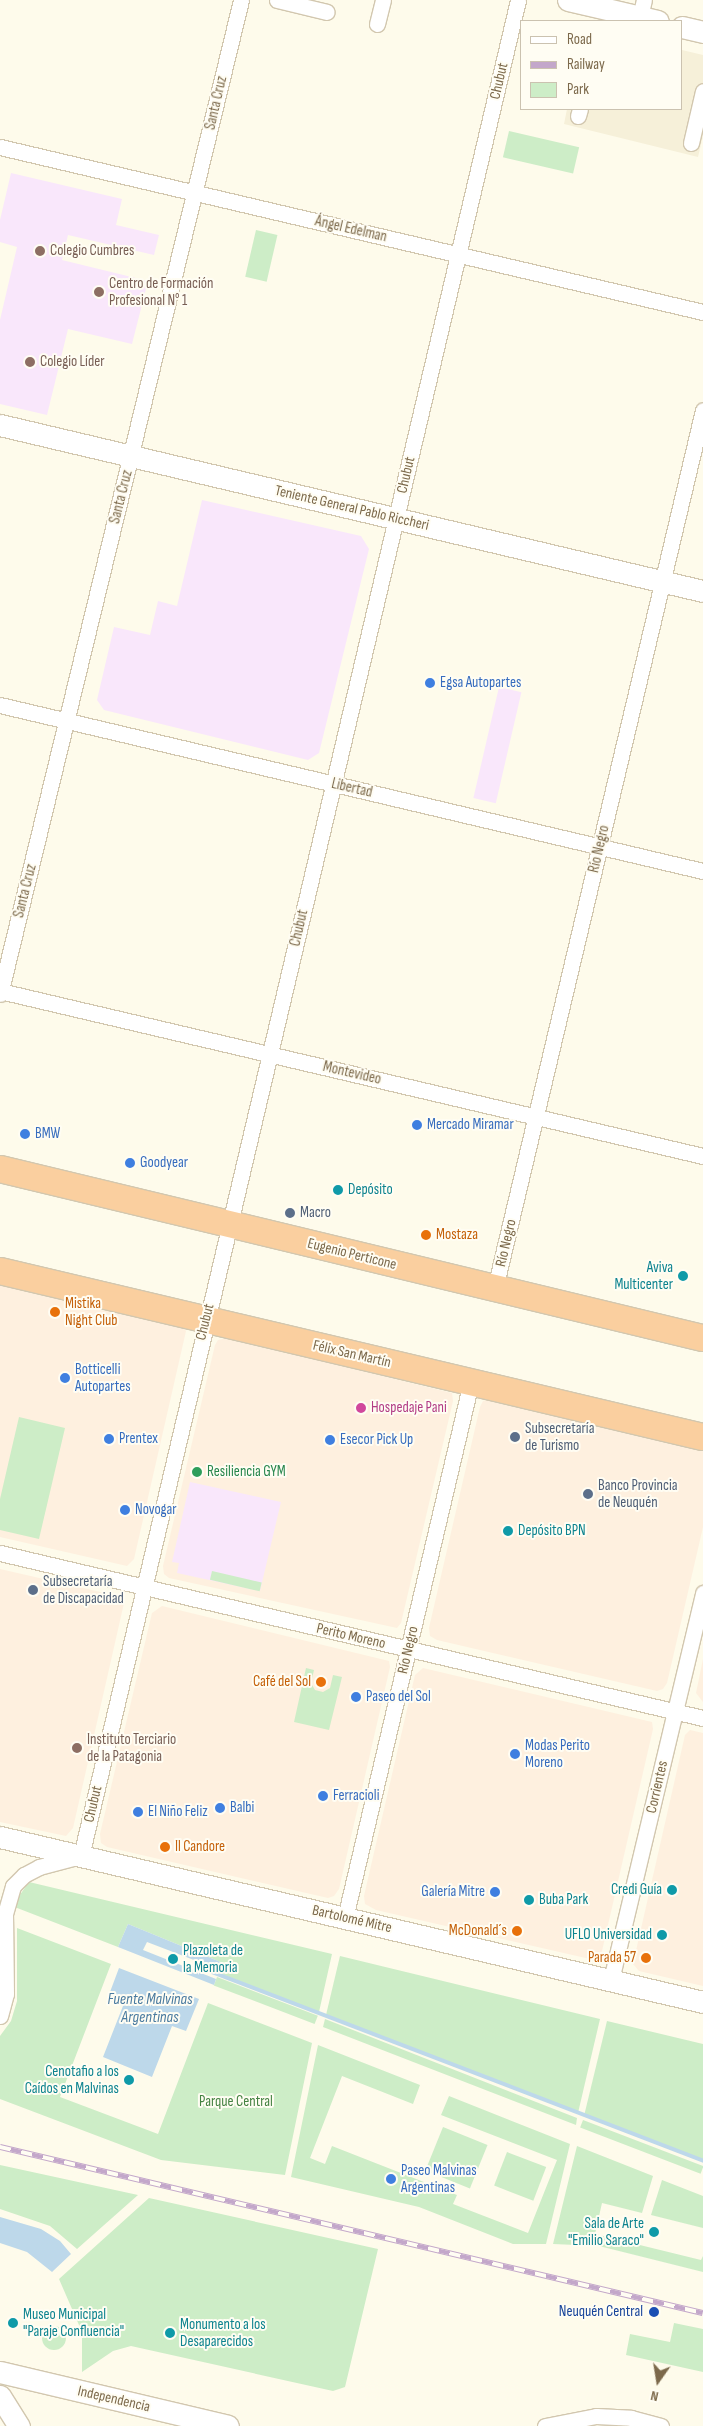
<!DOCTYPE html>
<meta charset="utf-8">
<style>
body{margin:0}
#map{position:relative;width:703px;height:2426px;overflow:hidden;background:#fefbeb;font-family:"Sofia Sans Condensed",sans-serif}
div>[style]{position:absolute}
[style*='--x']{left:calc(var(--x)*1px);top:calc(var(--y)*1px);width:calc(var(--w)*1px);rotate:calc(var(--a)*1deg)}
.residential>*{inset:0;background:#f6f0d9}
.commercial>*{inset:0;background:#fef0df}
.education>*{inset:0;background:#f9e7fb;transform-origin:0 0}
.green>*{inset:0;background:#cdedc7;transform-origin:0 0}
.round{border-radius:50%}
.water>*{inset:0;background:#bdd8ea;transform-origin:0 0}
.roads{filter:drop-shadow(1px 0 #d2c7af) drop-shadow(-1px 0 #d2c7af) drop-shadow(0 1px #d2c7af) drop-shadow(0 -1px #d2c7af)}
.street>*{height:15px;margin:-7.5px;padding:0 7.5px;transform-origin:7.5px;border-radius:7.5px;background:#fff}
.secondary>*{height:21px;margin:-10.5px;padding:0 10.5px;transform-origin:10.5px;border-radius:10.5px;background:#fff}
.highway>*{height:26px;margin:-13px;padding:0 13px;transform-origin:13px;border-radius:13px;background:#facf9f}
.rail>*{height:5.5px;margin-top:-2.75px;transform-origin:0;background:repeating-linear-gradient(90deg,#fffdf3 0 11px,#c3a7ca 0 22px);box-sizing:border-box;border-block:1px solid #c3a7ca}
.dots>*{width:14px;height:14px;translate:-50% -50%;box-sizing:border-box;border:2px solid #fffdf3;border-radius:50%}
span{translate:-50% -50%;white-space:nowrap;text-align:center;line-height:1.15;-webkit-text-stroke:4px #fffdf3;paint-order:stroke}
.street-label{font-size:15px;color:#7c694b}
.education-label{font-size:15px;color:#785e54}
.left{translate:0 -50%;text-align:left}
.shop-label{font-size:15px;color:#366cbe}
.right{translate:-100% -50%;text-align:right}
.culture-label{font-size:15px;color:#0d838f}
.service-label{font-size:15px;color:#4e5e75}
.food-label{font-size:15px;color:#c56008}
.hotel-label{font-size:15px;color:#b23c85}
.leisure-label{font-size:15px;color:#27864d}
.park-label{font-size:15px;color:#448242}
.transit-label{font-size:15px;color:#164399}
.water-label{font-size:16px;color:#497a9f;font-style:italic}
.legend{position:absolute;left:520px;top:20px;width:162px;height:90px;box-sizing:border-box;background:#fffdf3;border:1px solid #cbc2b0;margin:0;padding:6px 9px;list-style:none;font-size:15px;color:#7c694b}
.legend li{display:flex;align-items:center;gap:10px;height:25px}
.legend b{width:25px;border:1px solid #cbc2b0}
.north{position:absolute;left:633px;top:2356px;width:50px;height:50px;-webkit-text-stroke:4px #fffdf3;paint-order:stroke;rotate:193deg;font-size:14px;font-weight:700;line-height:20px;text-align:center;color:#7c694b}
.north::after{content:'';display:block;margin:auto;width:18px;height:22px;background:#7c694b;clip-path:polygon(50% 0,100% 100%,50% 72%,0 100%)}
</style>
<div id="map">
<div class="residential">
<i style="clip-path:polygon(682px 50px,703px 55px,703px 136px,698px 157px,564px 124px,567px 109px,682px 109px)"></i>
</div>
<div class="commercial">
<i style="clip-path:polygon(0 1284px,183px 1327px,186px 1331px,134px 1559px,127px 1566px,0 1537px)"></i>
<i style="clip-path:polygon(227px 1338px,452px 1393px,453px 1401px,401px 1623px,397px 1628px,169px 1578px,164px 1574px,163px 1566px,215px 1345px,218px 1340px)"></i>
<i style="clip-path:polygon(490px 1399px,703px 1448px,703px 1527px,667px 1683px,663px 1689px,657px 1691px,437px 1640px,430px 1636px,429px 1628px,480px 1407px,483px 1401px)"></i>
<i style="clip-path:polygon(0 1569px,118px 1596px,124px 1603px,73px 1828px,66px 1836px,0 1822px)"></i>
<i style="clip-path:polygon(162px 1606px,389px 1661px,390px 1667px,339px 1889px,334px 1896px,328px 1898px,107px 1847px,101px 1843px,100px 1834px,152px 1613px)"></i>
<i style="clip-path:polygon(703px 1659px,703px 1702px,696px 1693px)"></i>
<i style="clip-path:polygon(423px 1668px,652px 1722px,653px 1729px,602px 1951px,598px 1958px,590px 1959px,376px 1910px,365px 1904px,364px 1896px,415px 1675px)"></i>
<i style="clip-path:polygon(690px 1730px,703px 1733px,703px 1986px,639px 1971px,633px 1964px,685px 1735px)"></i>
</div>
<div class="education">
<i style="clip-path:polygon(11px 173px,122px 199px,116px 225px,159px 235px,154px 255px,68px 235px,62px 260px,148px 281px,132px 344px,68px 329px,47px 415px,0 404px,0 320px,17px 247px,0 242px,0 220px)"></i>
<i style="clip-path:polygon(202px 500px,361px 536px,369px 549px,319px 753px,308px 760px,104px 710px,97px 700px,114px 627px,150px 635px,158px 601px,177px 606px)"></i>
<i style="left:499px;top:687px;width:23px;height:114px;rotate:13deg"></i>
<i style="clip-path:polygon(190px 1482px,281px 1502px,260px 1591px,177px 1573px,179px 1563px,172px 1562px)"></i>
</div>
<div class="green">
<i style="left:509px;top:131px;width:72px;height:27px;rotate:13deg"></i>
<i style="left:256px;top:230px;width:22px;height:48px;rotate:13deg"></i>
<i style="clip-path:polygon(19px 1417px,65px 1428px,39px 1539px,0 1530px,0 1499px)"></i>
<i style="left:212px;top:1571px;width:51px;height:9px;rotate:13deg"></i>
<i style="clip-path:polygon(306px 1668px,314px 1670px,311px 1683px,315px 1690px,323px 1692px,330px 1688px,333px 1675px,342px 1677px,329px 1730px,294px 1722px)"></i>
<i style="clip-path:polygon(29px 1882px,332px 1954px,319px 2012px,219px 1973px,223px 1963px,128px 1924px,118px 1947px,12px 1906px)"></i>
<i style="clip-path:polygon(17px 1928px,111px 1964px,60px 2097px,158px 2134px,208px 2003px,312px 2043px,285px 2175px,161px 2160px,0 2099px,0 2036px,11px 2021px,17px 2001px)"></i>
<i style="clip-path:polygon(340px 1956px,600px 2019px,578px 2113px,326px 2015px)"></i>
<i style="left:217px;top:1977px;width:108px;height:9px;rotate:21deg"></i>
<i style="clip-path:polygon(325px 2019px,577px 2118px,576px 2125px,323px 2027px)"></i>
<i style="clip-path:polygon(607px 2021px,703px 2044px,703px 2162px,584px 2116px)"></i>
<i style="clip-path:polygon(318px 2045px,420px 2085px,413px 2104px,342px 2076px,310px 2158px,325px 2164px,332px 2146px,457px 2195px,453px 2204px,528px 2233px,557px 2160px,441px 2115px,449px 2096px,570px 2144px,546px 2244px,513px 2244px,419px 2207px,291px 2177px)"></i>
<i style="left:583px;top:2120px;width:129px;height:8px;rotate:21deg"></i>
<i style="left:443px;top:2127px;width:48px;height:47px;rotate:22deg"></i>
<i style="clip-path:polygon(577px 2146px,653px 2176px,642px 2213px,602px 2203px,595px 2234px,701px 2260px,703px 2256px,703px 2272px,599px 2246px,553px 2244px)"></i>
<i style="left:507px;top:2152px;width:42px;height:36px;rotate:21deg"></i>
<i style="clip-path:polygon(0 2165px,138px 2195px,77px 2249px,50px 2226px,0 2209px)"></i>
<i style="clip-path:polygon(662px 2180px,703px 2196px,703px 2228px,651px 2215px)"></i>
<i style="clip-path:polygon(149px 2198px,378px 2249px,345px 2387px,333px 2391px,131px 2346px,113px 2351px,82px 2372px,82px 2332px,59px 2279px)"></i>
<i style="clip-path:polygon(674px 2323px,703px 2329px,703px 2372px,626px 2355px,630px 2334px,670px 2342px)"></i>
<i class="round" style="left:42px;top:2326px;width:24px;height:24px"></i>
</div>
<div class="water">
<i style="clip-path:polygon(128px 1924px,223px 1963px,220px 1970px,147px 1942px,143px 1950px,216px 1979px,214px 1985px,118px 1947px)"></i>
<i style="left:194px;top:1963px;width:547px;height:4px;rotate:21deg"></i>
<i style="clip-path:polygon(119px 1968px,199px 1999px,186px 2031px,172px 2026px,152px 2077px,103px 2057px,123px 2006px,107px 2000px)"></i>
<i style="clip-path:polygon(0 2217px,41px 2229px,60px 2241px,71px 2254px,52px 2272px,27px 2252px,0 2243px)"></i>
</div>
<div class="roads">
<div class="street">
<i style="--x:277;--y:0;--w:51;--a:13.5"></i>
<i style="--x:640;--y:17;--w:17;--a:-77"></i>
<i style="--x:377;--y:24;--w:25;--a:-76"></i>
<i style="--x:578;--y:116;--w:7;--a:-74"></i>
<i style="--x:691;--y:143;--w:53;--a:-77"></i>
<i style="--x:0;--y:147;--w:722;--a:13.21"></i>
<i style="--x:0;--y:705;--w:722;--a:13.29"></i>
<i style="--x:0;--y:991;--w:722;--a:13.21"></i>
<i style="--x:0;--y:994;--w:1023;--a:-76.37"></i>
<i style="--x:495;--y:1288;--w:902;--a:-76.67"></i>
<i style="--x:0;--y:1553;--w:722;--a:13.21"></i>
<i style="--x:345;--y:1918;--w:551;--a:-76.77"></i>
<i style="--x:611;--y:1980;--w:398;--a:-76.6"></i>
<i style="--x:0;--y:2016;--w:23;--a:-75"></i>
<i style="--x:6;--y:1994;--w:80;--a:-90.7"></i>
<i style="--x:5;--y:1914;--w:29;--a:-74"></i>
<i style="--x:13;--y:1886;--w:16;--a:-45"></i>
<i style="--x:24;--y:1875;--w:17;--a:-28"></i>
<i style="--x:39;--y:1867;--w:43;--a:-14.7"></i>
<i style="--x:81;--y:1856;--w:1907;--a:-76.75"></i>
<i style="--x:545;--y:2426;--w:52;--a:-11.1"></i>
<i style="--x:596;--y:2416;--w:35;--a:3"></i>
<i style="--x:631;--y:2418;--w:31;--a:15"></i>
</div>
<div class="secondary">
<i style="--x:568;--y:0;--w:92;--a:13.1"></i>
<i style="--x:682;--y:27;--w:22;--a:13"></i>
<i style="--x:0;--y:425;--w:722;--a:13.29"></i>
<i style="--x:0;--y:1837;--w:722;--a:13.21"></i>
<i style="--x:0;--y:2372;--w:234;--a:13.3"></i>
<i style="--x:0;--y:2396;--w:36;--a:58"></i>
</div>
<div class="highway">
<i style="--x:0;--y:1169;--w:723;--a:13.52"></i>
<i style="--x:0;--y:1271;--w:722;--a:13.29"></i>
</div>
</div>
<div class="rail">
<i style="--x:0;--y:2147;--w:722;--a:13.29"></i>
</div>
<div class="dots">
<i style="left:40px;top:251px;background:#8d6e63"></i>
<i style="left:99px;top:292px;background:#8d6e63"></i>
<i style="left:30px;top:362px;background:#8d6e63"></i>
<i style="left:430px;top:683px;background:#3f7fe0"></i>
<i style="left:417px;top:1125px;background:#3f7fe0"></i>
<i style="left:25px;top:1134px;background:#3f7fe0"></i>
<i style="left:130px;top:1163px;background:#3f7fe0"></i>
<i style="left:338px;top:1190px;background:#0f9aa8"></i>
<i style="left:290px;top:1213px;background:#5c6f8a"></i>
<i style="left:426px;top:1235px;background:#e8710a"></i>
<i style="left:683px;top:1276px;background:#0f9aa8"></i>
<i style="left:55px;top:1312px;background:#e8710a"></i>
<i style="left:65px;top:1378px;background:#3f7fe0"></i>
<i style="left:361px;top:1408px;background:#d1479c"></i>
<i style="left:515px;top:1437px;background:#5c6f8a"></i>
<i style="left:109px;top:1439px;background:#3f7fe0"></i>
<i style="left:330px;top:1440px;background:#3f7fe0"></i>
<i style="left:197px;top:1472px;background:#2e9e5b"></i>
<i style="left:588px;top:1494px;background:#5c6f8a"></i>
<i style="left:125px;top:1510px;background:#3f7fe0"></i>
<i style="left:508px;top:1531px;background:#0f9aa8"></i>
<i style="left:33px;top:1590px;background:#5c6f8a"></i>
<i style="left:321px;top:1682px;background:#e8710a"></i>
<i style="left:356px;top:1697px;background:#3f7fe0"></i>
<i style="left:77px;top:1748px;background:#8d6e63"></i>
<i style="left:515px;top:1754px;background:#3f7fe0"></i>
<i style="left:323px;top:1796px;background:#3f7fe0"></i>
<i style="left:220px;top:1808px;background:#3f7fe0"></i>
<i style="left:138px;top:1812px;background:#3f7fe0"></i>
<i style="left:165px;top:1847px;background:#e8710a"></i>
<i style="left:672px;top:1890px;background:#0f9aa8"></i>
<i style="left:495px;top:1892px;background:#3f7fe0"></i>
<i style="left:529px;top:1900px;background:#0f9aa8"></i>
<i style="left:517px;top:1931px;background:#e8710a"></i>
<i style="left:662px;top:1935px;background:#0f9aa8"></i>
<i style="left:646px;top:1958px;background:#e8710a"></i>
<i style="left:173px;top:1959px;background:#0f9aa8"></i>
<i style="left:129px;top:2080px;background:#0f9aa8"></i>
<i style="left:391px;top:2179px;background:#3f7fe0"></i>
<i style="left:654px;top:2232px;background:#0f9aa8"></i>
<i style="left:654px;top:2312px;background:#1a4fb4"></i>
<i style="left:13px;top:2323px;background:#0f9aa8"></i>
<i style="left:170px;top:2333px;background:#0f9aa8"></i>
</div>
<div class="street-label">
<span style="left:499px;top:81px;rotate:-77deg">Chubut</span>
<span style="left:216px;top:103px;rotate:-77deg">Santa Cruz</span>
<span style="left:351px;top:229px;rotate:13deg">Ángel Edelman</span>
<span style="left:406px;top:475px;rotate:-77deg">Chubut</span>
<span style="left:121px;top:497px;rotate:-76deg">Santa Cruz</span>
<span style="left:352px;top:508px;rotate:13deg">Teniente General Pablo Riccheri</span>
<span style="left:352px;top:788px;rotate:13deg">Libertad</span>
<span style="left:599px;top:849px;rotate:-77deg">Río Negro</span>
<span style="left:25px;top:891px;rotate:-76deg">Santa Cruz</span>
<span style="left:299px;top:928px;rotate:-77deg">Chubut</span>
<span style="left:352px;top:1073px;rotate:13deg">Montevideo</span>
<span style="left:506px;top:1243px;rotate:-77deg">Río Negro</span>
<span style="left:352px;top:1254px;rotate:14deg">Eugenio Perticone</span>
<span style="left:205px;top:1322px;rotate:-76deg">Chubut</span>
<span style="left:352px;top:1354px;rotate:13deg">Félix San Martín</span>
<span style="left:351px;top:1636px;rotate:13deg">Perito Moreno</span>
<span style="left:408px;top:1650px;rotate:-77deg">Río Negro</span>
<span style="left:657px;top:1787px;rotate:-77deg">Corrientes</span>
<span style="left:93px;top:1804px;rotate:-77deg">Chubut</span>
<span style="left:352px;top:1919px;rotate:13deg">Bartolomé Mitre</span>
<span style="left:114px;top:2399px;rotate:13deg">Independencia</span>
</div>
<div class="education-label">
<span class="left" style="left:50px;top:251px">Colegio Cumbres</span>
<span class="left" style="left:109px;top:292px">Centro de Formación<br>Profesional N° 1</span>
<span class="left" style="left:40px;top:362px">Colegio Líder</span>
<span class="left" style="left:87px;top:1748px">Instituto Terciario<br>de la Patagonia</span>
</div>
<div class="shop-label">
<span class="left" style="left:440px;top:683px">Egsa Autopartes</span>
<span class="left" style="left:427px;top:1125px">Mercado Miramar</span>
<span class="left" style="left:35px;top:1134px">BMW</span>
<span class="left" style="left:140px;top:1163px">Goodyear</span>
<span class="left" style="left:75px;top:1378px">Botticelli<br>Autopartes</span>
<span class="left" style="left:119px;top:1439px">Prentex</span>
<span class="left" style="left:340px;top:1440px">Esecor Pick Up</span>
<span class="left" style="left:135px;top:1510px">Novogar</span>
<span class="left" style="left:366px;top:1697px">Paseo del Sol</span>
<span class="left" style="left:525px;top:1754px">Modas Perito<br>Moreno</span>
<span class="left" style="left:333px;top:1796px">Ferracioli</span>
<span class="left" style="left:230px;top:1808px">Balbi</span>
<span class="left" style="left:148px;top:1812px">El Niño Feliz</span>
<span class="right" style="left:485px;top:1892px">Galería Mitre</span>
<span class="left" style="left:401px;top:2179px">Paseo Malvinas<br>Argentinas</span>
</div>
<div class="culture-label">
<span class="left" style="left:348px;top:1190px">Depósito</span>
<span class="right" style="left:673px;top:1276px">Aviva<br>Multicenter</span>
<span class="left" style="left:518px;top:1531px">Depósito BPN</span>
<span class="right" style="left:662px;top:1890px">Credi Guía</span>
<span class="left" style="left:539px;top:1900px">Buba Park</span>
<span class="right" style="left:652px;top:1935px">UFLO Universidad</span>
<span class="left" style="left:183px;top:1959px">Plazoleta de<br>la Memoria</span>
<span class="right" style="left:119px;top:2080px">Cenotafio a los<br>Caídos en Malvinas</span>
<span class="right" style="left:644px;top:2232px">Sala de Arte<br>"Emilio Saraco"</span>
<span class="left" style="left:23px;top:2323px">Museo Municipal<br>"Paraje Confluencia"</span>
<span class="left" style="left:180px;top:2333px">Monumento a los<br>Desaparecidos</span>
</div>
<div class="service-label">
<span class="left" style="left:300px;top:1213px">Macro</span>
<span class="left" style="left:525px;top:1437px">Subsecretaría<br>de Turismo</span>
<span class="left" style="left:598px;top:1494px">Banco Provincia<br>de Neuquén</span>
<span class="left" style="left:43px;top:1590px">Subsecretaría<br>de Discapacidad</span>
</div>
<div class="food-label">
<span class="left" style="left:436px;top:1235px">Mostaza</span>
<span class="left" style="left:65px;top:1312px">Mistika<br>Night Club</span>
<span class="right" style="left:311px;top:1682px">Café del Sol</span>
<span class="left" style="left:175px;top:1847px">Il Candore</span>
<span class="right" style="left:507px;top:1931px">McDonald´s</span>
<span class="right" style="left:636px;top:1958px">Parada 57</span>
</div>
<div class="hotel-label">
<span class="left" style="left:371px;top:1408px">Hospedaje Pani</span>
</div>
<div class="leisure-label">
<span class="left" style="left:207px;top:1472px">Resiliencia GYM</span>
</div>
<div class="park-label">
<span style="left:236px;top:2102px">Parque Central</span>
</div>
<div class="transit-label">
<span class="right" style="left:643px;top:2312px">Neuquén Central</span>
</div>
<div class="water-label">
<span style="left:150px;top:2009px">Fuente Malvinas<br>Argentinas</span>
</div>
<ul class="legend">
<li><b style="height:6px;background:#fff"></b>Road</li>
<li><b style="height:6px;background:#c3a7ca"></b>Railway</li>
<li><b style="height:14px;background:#cdedc7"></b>Park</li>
</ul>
<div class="north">N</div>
</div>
